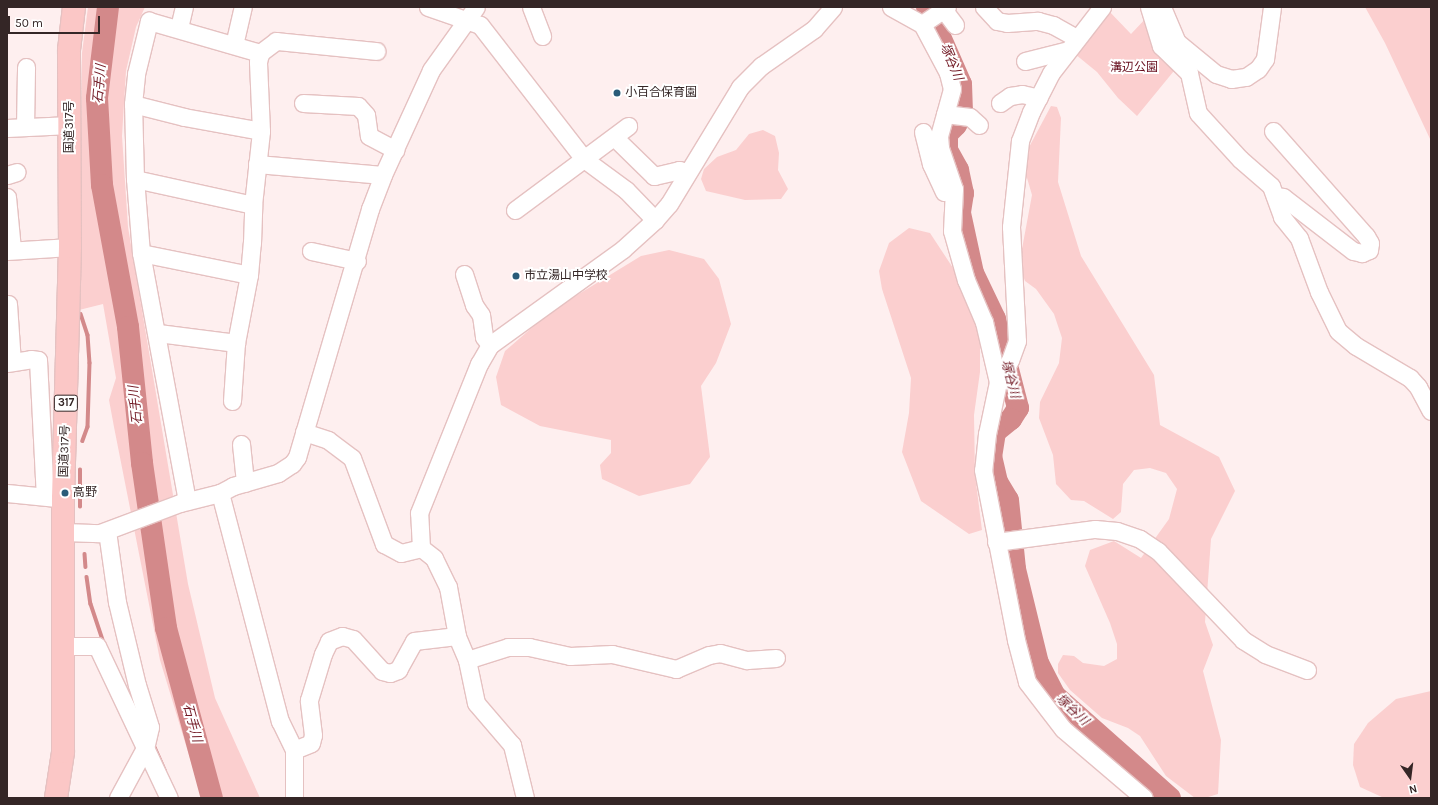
<!DOCTYPE html>
<meta charset="utf-8">
<style>
body{margin:0}
#map{position:relative;width:1438px;height:805px;overflow:hidden;background:#feefef;font-family:Karla,"Noto Sans JP",sans-serif}
div>[style]{position:absolute}
[style*='--x']{left:calc(var(--x)*1px);top:calc(var(--y)*1px);width:calc(var(--w)*1px);rotate:calc(var(--a)*1deg)}
.green>*{inset:0;background:#fbcfcf}
.stream>*{height:3.5px;margin:-1.75px;padding:0 1.75px;transform-origin:1.75px;border-radius:1.75px;background:#d3898a}
.river>*{height:22px;margin:-11px;padding:0 11px;transform-origin:11px;border-radius:11px;background:#d3898a}
.roads{filter:drop-shadow(1px 0 #e5c1c1) drop-shadow(-1px 0 #e5c1c1) drop-shadow(0 1px #e5c1c1) drop-shadow(0 -1px #e5c1c1)}
.minor>*{height:17px;margin:-8.5px;padding:0 8.5px;transform-origin:8.5px;border-radius:8.5px;background:#fff}
.highway>*{height:22px;margin:-11px;padding:0 11px;transform-origin:11px;border-radius:11px;background:#fbc7c6}
.dots>*{width:11px;height:11px;translate:-50% -50%;box-sizing:border-box;border:2px solid #fff;border-radius:50%}
span{translate:-50% -50%;white-space:nowrap;text-align:center;line-height:1.15;-webkit-text-stroke:4px #fff;paint-order:stroke}
.shield-label span{padding:1px 3px;background:#fff;border:1px solid;border-radius:3px;-webkit-text-stroke-width:0}
.shield-label{font-size:11px;color:#342626;font-weight:700}
.park-label{font-size:12px;color:#660c1c}
.poi-label{font-size:12px;color:#342626}
.left{translate:0 -50%;text-align:left}
.street-label{font-size:12px;color:#342626}
.water-label{font-size:13px;color:#721a25;font-style:italic}
.frame{position:absolute;inset:0;border:8px solid #342626;pointer-events:none}
.north{position:absolute;left:1390px;top:757px;width:40px;height:40px;-webkit-text-stroke:3px #fff;paint-order:stroke;rotate:166deg;font-size:11px;font-weight:700;line-height:16px;text-align:center;color:#342626}
.north::after{content:'';display:block;margin:auto;width:14px;height:18px;background:#342626;clip-path:polygon(50% 0,100% 100%,50% 72%,0 100%)}
.scale{position:absolute;left:8px;top:16px;width:92px;height:18px;box-sizing:border-box;border:2px solid #342626;border-top:0;padding-left:5px;font-size:12px;line-height:14px;white-space:nowrap;color:#342626;-webkit-text-stroke:3px #fff;paint-order:stroke}
</style>
<div id="map">
<div class="green">
<i style="clip-path:polygon(88px 7px,145px 7px,136px 27px,126px 71px,122px 136px,128px 227px,188px 584px,215px 698px,260px 798px,202px 798px,160px 660px,114px 427px,109px 400px,116px 378px,103px 304px,79px 310px,82px 53px)"></i>
<i style="clip-path:polygon(1365px 7px,1431px 7px,1431px 141px,1385px 43px)"></i>
<i style="clip-path:polygon(1106px 8px,1131px 34px,1148px 16px,1178px 66px,1137px 116px,1118px 98px,1097px 72px,1075px 54px)"></i>
<i style="clip-path:polygon(1051px 106px,1057px 107px,1061px 118px,1058px 182px,1081px 256px,1154px 375px,1160px 425px,1219px 457px,1235px 491px,1211px 539px,1205px 622px,1213px 645px,1203px 671px,1221px 740px,1218px 794px,1205px 798px,1195px 798px,1166px 776px,1140px 736px,1128px 728px,1102px 718px,1070px 690px,1058px 673px,1058px 664px,1063px 655px,1074px 656px,1083px 663px,1104px 666px,1117px 659px,1117px 644px,1110px 623px,1085px 566px,1090px 550px,1114px 541px,1141px 558px,1169px 519px,1177px 489px,1166px 473px,1150px 468px,1134px 470px,1123px 484px,1121px 512px,1113px 519px,1084px 501px,1071px 500px,1056px 484px,1053px 455px,1039px 418px,1040px 402px,1059px 363px,1062px 338px,1054px 314px,1036px 289px,1025px 281px,1019px 265px,1032px 195px,1025px 171px,1028px 149px)"></i>
<i style="clip-path:polygon(763px 130px,775px 136px,779px 153px,778px 170px,788px 189px,781px 199px,745px 200px,706px 191px,701px 179px,704px 169px,717px 157px,736px 150px,749px 134px)"></i>
<i style="clip-path:polygon(909px 228px,930px 233px,955px 271px,980px 332px,980px 372px,974px 415px,975px 475px,982px 530px,969px 534px,921px 501px,902px 452px,909px 413px,911px 378px,882px 289px,879px 271px,889px 243px)"></i>
<i style="clip-path:polygon(669px 250px,704px 259px,719px 279px,731px 324px,716px 363px,701px 386px,710px 457px,690px 484px,639px 496px,602px 479px,600px 465px,611px 453px,611px 440px,540px 426px,501px 405px,496px 377px,505px 351px,551px 311px,641px 256px)"></i>
<i style="clip-path:polygon(1431px 691px,1431px 798px,1384px 798px,1360px 787px,1353px 765px,1354px 744px,1368px 723px,1396px 699px)"></i>
</div>
<div class="stream">
<i style="--x:81;--y:314;--w:22;--a:72"></i>
<i style="--x:88;--y:335;--w:28;--a:86"></i>
<i style="--x:90;--y:363;--w:64;--a:91.8"></i>
<i style="--x:88;--y:427;--w:15;--a:110"></i>
<i style="--x:80;--y:507;--w:37;--a:-90"></i>
<i style="--x:85;--y:554;--w:13;--a:86"></i>
<i style="--x:87;--y:577;--w:27;--a:82"></i>
<i style="--x:91;--y:604;--w:41;--a:71.6"></i>
<i style="--x:153;--y:743;--w:30;--a:66"></i>
</div>
<div class="river">
<i style="--x:108;--y:7;--w:92;--a:96.9"></i>
<i style="--x:97;--y:98;--w:87;--a:86.7"></i>
<i style="--x:102;--y:185;--w:144;--a:79.6"></i>
<i style="--x:128;--y:327;--w:137;--a:84.1"></i>
<i style="--x:142;--y:463;--w:167;--a:81.7"></i>
<i style="--x:166;--y:628;--w:176;--a:74.9"></i>
<i style="--x:927;--y:7;--w:84;--a:66.2"></i>
<i style="--x:961;--y:84;--w:27;--a:88"></i>
<i style="--x:962;--y:111;--w:15;--a:113"></i>
<i style="--x:956;--y:125;--w:13;--a:135"></i>
<i style="--x:947;--y:134;--w:16;--a:90"></i>
<i style="--x:947;--y:150;--w:23;--a:61"></i>
<i style="--x:958;--y:170;--w:24;--a:78"></i>
<i style="--x:963;--y:193;--w:20;--a:99"></i>
<i style="--x:960;--y:213;--w:61;--a:77.8"></i>
<i style="--x:973;--y:273;--w:51;--a:64.4"></i>
<i style="--x:995;--y:319;--w:92;--a:75.5"></i>
<i style="--x:1018;--y:408;--w:13;--a:122"></i>
<i style="--x:1011;--y:419;--w:21;--a:141"></i>
<i style="--x:995;--y:432;--w:24;--a:99"></i>
<i style="--x:991;--y:456;--w:27;--a:77"></i>
<i style="--x:997;--y:482;--w:21;--a:59"></i>
<i style="--x:1008;--y:500;--w:69;--a:84.2"></i>
<i style="--x:1015;--y:569;--w:97;--a:76.3"></i>
<i style="--x:1038;--y:663;--w:36;--a:63"></i>
<i style="--x:1054;--y:695;--w:155;--a:41.6"></i>
</div>
<div class="roads">
<div class="minor">
<i style="--x:428;--y:7;--w:55;--a:19.1"></i>
<i style="--x:480;--y:25;--w:170;--a:52.2"></i>
<i style="--x:584;--y:159;--w:52;--a:36.4"></i>
<i style="--x:626;--y:190;--w:42;--a:46"></i>
<i style="--x:531;--y:7;--w:31;--a:69"></i>
<i style="--x:891;--y:7;--w:35;--a:29"></i>
<i style="--x:922;--y:24;--w:55;--a:62"></i>
<i style="--x:948;--y:73;--w:16;--a:76"></i>
<i style="--x:952;--y:89;--w:49;--a:105.5"></i>
<i style="--x:939;--y:136;--w:12;--a:85"></i>
<i style="--x:940;--y:148;--w:43;--a:71.1"></i>
<i style="--x:954;--y:189;--w:42;--a:92.7"></i>
<i style="--x:952;--y:231;--w:51;--a:74.1"></i>
<i style="--x:966;--y:280;--w:46;--a:66.8"></i>
<i style="--x:984;--y:322;--w:62;--a:76.9"></i>
<i style="--x:984;--y:7;--w:19;--a:47"></i>
<i style="--x:997;--y:21;--w:10;--a:11"></i>
<i style="--x:1007;--y:23;--w:31;--a:-4"></i>
<i style="--x:1038;--y:21;--w:16;--a:15"></i>
<i style="--x:1053;--y:25;--w:26;--a:29"></i>
<i style="--x:1102;--y:7;--w:83;--a:127.7"></i>
<i style="--x:1051;--y:73;--w:44;--a:117.1"></i>
<i style="--x:1031;--y:112;--w:31;--a:111"></i>
<i style="--x:1020;--y:141;--w:86;--a:96"></i>
<i style="--x:1011;--y:227;--w:114;--a:87"></i>
<i style="--x:1017;--y:341;--w:20;--a:110"></i>
<i style="--x:1010;--y:360;--w:25;--a:119"></i>
<i style="--x:998;--y:382;--w:53;--a:101.9"></i>
<i style="--x:987;--y:434;--w:36;--a:96"></i>
<i style="--x:983;--y:470;--w:173;--a:79"></i>
<i style="--x:1016;--y:640;--w:43;--a:75.3"></i>
<i style="--x:1027;--y:682;--w:59;--a:52.5"></i>
<i style="--x:1063;--y:729;--w:106;--a:40.4"></i>
<i style="--x:1149;--y:7;--w:41;--a:72.9"></i>
<i style="--x:1161;--y:46;--w:39;--a:44"></i>
<i style="--x:1189;--y:73;--w:41;--a:77.3"></i>
<i style="--x:1198;--y:113;--w:62;--a:47.6"></i>
<i style="--x:1240;--y:159;--w:41;--a:41.1"></i>
<i style="--x:1271;--y:186;--w:33;--a:70"></i>
<i style="--x:1282;--y:217;--w:27;--a:51"></i>
<i style="--x:1299;--y:238;--w:58;--a:69.7"></i>
<i style="--x:1319;--y:292;--w:43;--a:64"></i>
<i style="--x:1338;--y:331;--w:23;--a:40"></i>
<i style="--x:1356;--y:346;--w:63;--a:30.7"></i>
<i style="--x:1410;--y:378;--w:12;--a:48"></i>
<i style="--x:1418;--y:387;--w:27;--a:62"></i>
<i style="--x:1162;--y:7;--w:38;--a:67"></i>
<i style="--x:1177;--y:42;--w:50;--a:39.4"></i>
<i style="--x:1216;--y:74;--w:16;--a:18"></i>
<i style="--x:1231;--y:79;--w:15;--a:-8"></i>
<i style="--x:1246;--y:77;--w:14;--a:-34"></i>
<i style="--x:1258;--y:69;--w:12;--a:-55"></i>
<i style="--x:1265;--y:59;--w:52;--a:-82.3"></i>
<i style="--x:943;--y:9;--w:20;--a:53"></i>
<i style="--x:922;--y:24;--w:30;--a:-34"></i>
<i style="--x:179;--y:28;--w:22;--a:-77"></i>
<i style="--x:234;--y:45;--w:39;--a:-77"></i>
<i style="--x:1025;--y:61;--w:44;--a:-14.3"></i>
<i style="--x:303;--y:103;--w:55;--a:3.1"></i>
<i style="--x:358;--y:106;--w:12;--a:48"></i>
<i style="--x:366;--y:115;--w:21;--a:82"></i>
<i style="--x:369;--y:136;--w:30;--a:28"></i>
<i style="--x:1000;--y:103;--w:12;--a:-35"></i>
<i style="--x:1010;--y:96;--w:12;--a:-9"></i>
<i style="--x:1022;--y:94;--w:17;--a:13"></i>
<i style="--x:133;--y:104;--w:53;--a:14.3"></i>
<i style="--x:184;--y:117;--w:78;--a:10.3"></i>
<i style="--x:945;--y:114;--w:25;--a:7"></i>
<i style="--x:970;--y:117;--w:12;--a:42"></i>
<i style="--x:25;--y:127;--w:60;--a:-89"></i>
<i style="--x:7;--y:128;--w:63;--a:-2.7"></i>
<i style="--x:1273;--y:131;--w:140;--a:48.5"></i>
<i style="--x:1366;--y:236;--w:8;--a:60"></i>
<i style="--x:1370;--y:243;--w:7;--a:98"></i>
<i style="--x:1369;--y:250;--w:8;--a:157"></i>
<i style="--x:1362;--y:253;--w:9;--a:-167"></i>
<i style="--x:1353;--y:251;--w:88;--a:-142.4"></i>
<i style="--x:1283;--y:197;--w:8;--a:-173"></i>
<i style="--x:923;--y:132;--w:33;--a:76"></i>
<i style="--x:931;--y:164;--w:31;--a:65"></i>
<i style="--x:614;--y:137;--w:56;--a:44.3"></i>
<i style="--x:654;--y:176;--w:26;--a:-13"></i>
<i style="--x:679;--y:170;--w:8;--a:14"></i>
<i style="--x:257;--y:164;--w:126;--a:5"></i>
<i style="--x:7;--y:175;--w:10;--a:-17"></i>
<i style="--x:135;--y:179;--w:121;--a:12.4"></i>
<i style="--x:7;--y:197;--w:52;--a:84.5"></i>
<i style="--x:515;--y:210;--w:141;--a:-36.6"></i>
<i style="--x:7;--y:251;--w:63;--a:-3.6"></i>
<i style="--x:311;--y:251;--w:47;--a:12.3"></i>
<i style="--x:141;--y:253;--w:110;--a:11.5"></i>
<i style="--x:464;--y:274;--w:33;--a:72"></i>
<i style="--x:474;--y:305;--w:12;--a:55"></i>
<i style="--x:481;--y:315;--w:22;--a:82"></i>
<i style="--x:484;--y:337;--w:10;--a:53"></i>
<i style="--x:8;--y:304;--w:58;--a:86.1"></i>
<i style="--x:158;--y:333;--w:79;--a:7.3"></i>
<i style="--x:7;--y:363;--w:24;--a:-9"></i>
<i style="--x:31;--y:359;--w:7;--a:8"></i>
<i style="--x:38;--y:360;--w:136;--a:87.1"></i>
<i style="--x:232;--y:401;--w:58;--a:-86.1"></i>
<i style="--x:236;--y:343;--w:69;--a:-79.2"></i>
<i style="--x:249;--y:275;--w:32;--a:-85"></i>
<i style="--x:252;--y:243;--w:38;--a:-88"></i>
<i style="--x:253;--y:205;--w:74;--a:-83.8"></i>
<i style="--x:261;--y:131;--w:69;--a:-92.5"></i>
<i style="--x:258;--y:62;--w:9;--a:-77"></i>
<i style="--x:260;--y:53;--w:20;--a:-37"></i>
<i style="--x:276;--y:41;--w:101;--a:5.7"></i>
<i style="--x:304;--y:432;--w:25;--a:18"></i>
<i style="--x:328;--y:440;--w:30;--a:37"></i>
<i style="--x:352;--y:458;--w:92;--a:69.6"></i>
<i style="--x:384;--y:544;--w:19;--a:28"></i>
<i style="--x:401;--y:553;--w:21;--a:-14"></i>
<i style="--x:241;--y:444;--w:39;--a:84"></i>
<i style="--x:7;--y:493;--w:50;--a:5.7"></i>
<i style="--x:220;--y:493;--w:236;--a:75.3"></i>
<i style="--x:280;--y:721;--w:32;--a:64"></i>
<i style="--x:294;--y:750;--w:48;--a:90"></i>
<i style="--x:187;--y:501;--w:252;--a:-100.5"></i>
<i style="--x:141;--y:253;--w:74;--a:-94.6"></i>
<i style="--x:135;--y:179;--w:75;--a:-91.5"></i>
<i style="--x:133;--y:104;--w:30;--a:-84"></i>
<i style="--x:136;--y:74;--w:55;--a:-76.2"></i>
<i style="--x:149;--y:21;--w:116;--a:16.1"></i>
<i style="--x:107;--y:531;--w:72;--a:82"></i>
<i style="--x:117;--y:602;--w:85;--a:76.5"></i>
<i style="--x:137;--y:685;--w:44;--a:72.8"></i>
<i style="--x:150;--y:727;--w:22;--a:103"></i>
<i style="--x:145;--y:748;--w:57;--a:118.4"></i>
<i style="--x:64;--y:532;--w:36;--a:2"></i>
<i style="--x:100;--y:533;--w:85;--a:-20.6"></i>
<i style="--x:180;--y:503;--w:41;--a:-14"></i>
<i style="--x:220;--y:493;--w:15;--a:-28"></i>
<i style="--x:233;--y:486;--w:47;--a:-16.1"></i>
<i style="--x:278;--y:473;--w:17;--a:-33"></i>
<i style="--x:292;--y:464;--w:9;--a:-54"></i>
<i style="--x:297;--y:457;--w:259;--a:-73.6"></i>
<i style="--x:370;--y:209;--w:36;--a:-69"></i>
<i style="--x:383;--y:175;--w:115;--a:-65.4"></i>
<i style="--x:431;--y:70;--w:77;--a:-54.5"></i>
<i style="--x:996;--y:542;--w:100;--a:-7.5"></i>
<i style="--x:1095;--y:529;--w:22;--a:5"></i>
<i style="--x:1117;--y:531;--w:24;--a:19"></i>
<i style="--x:1140;--y:539;--w:22;--a:34"></i>
<i style="--x:1158;--y:551;--w:123;--a:46.3"></i>
<i style="--x:1243;--y:640;--w:26;--a:32"></i>
<i style="--x:1265;--y:654;--w:45;--a:20.9"></i>
<i style="--x:65;--y:646;--w:32;--a:0"></i>
<i style="--x:97;--y:646;--w:168;--a:64.7"></i>
<i style="--x:467;--y:660;--w:43;--a:-17.6"></i>
<i style="--x:508;--y:647;--w:21;--a:0"></i>
<i style="--x:529;--y:647;--w:42;--a:12.4"></i>
<i style="--x:570;--y:656;--w:42;--a:-2.7"></i>
<i style="--x:612;--y:654;--w:66;--a:13.2"></i>
<i style="--x:676;--y:669;--w:36;--a:-23"></i>
<i style="--x:709;--y:655;--w:11;--a:-10"></i>
<i style="--x:720;--y:653;--w:28;--a:15"></i>
<i style="--x:747;--y:660;--w:29;--a:-4"></i>
<i style="--x:294;--y:750;--w:18;--a:-22"></i>
<i style="--x:311;--y:743;--w:8;--a:-76"></i>
<i style="--x:313;--y:735;--w:35;--a:-97"></i>
<i style="--x:309;--y:700;--w:48;--a:-73.1"></i>
<i style="--x:323;--y:654;--w:14;--a:-65"></i>
<i style="--x:329;--y:641;--w:14;--a:-21"></i>
<i style="--x:342;--y:636;--w:11;--a:15"></i>
<i style="--x:353;--y:639;--w:43;--a:47.8"></i>
<i style="--x:382;--y:671;--w:8;--a:14"></i>
<i style="--x:390;--y:673;--w:9;--a:-21"></i>
<i style="--x:398;--y:670;--w:33;--a:-61"></i>
<i style="--x:414;--y:641;--w:43;--a:-6.6"></i>
<i style="--x:525;--y:798;--w:55;--a:-103.8"></i>
<i style="--x:512;--y:745;--w:55;--a:-130.6"></i>
<i style="--x:476;--y:703;--w:44;--a:-101.8"></i>
<i style="--x:467;--y:660;--w:26;--a:-113"></i>
<i style="--x:457;--y:636;--w:50;--a:-100.4"></i>
<i style="--x:448;--y:587;--w:32;--a:-116"></i>
<i style="--x:434;--y:558;--w:16;--a:-142"></i>
<i style="--x:421;--y:548;--w:35;--a:-93"></i>
<i style="--x:419;--y:513;--w:161;--a:-68.1"></i>
<i style="--x:479;--y:364;--w:22;--a:-60"></i>
<i style="--x:490;--y:345;--w:164;--a:-35.8"></i>
<i style="--x:623;--y:249;--w:43;--a:-42.2"></i>
<i style="--x:655;--y:220;--w:21;--a:-49"></i>
<i style="--x:669;--y:204;--w:137;--a:-58.7"></i>
<i style="--x:740;--y:87;--w:30;--a:-45"></i>
<i style="--x:761;--y:66;--w:65;--a:-34.9"></i>
<i style="--x:814;--y:29;--w:29;--a:-49"></i>
</div>
<div class="highway">
<i style="--x:56;--y:798;--w:47;--a:-81.3"></i>
<i style="--x:63;--y:752;--w:254;--a:-90"></i>
<i style="--x:63;--y:498;--w:251;--a:-88.4"></i>
<i style="--x:70;--y:247;--w:197;--a:-90.3"></i>
<i style="--x:69;--y:50;--w:43;--a:-83.4"></i>
</div>
</div>
<div class="dots">
<i style="left:617px;top:93px;background:#295c79"></i>
<i style="left:516px;top:276px;background:#295c79"></i>
<i style="left:65px;top:493px;background:#295c79"></i>
</div>
<div class="shield-label">
<span style="left:66px;top:403px">317</span>
</div>
<div class="park-label">
<span style="left:1134px;top:68px">溝辺公園</span>
</div>
<div class="poi-label">
<span class="left" style="left:625px;top:93px">小百合保育園</span>
<span class="left" style="left:524px;top:276px">市立湯山中学校</span>
<span class="left" style="left:73px;top:493px">高野</span>
</div>
<div class="street-label">
<span style="left:70px;top:127px;rotate:-90deg">国道317号</span>
<span style="left:65px;top:451px;rotate:-88deg">国道317号</span>
</div>
<div class="water-label">
<span style="left:951px;top:62px;rotate:68deg">塚谷川</span>
<span style="left:100px;top:84px;rotate:-85deg">石手川</span>
<span style="left:1010px;top:379px;rotate:75deg">塚谷川</span>
<span style="left:136px;top:405px;rotate:-96deg">石手川</span>
<span style="left:1072px;top:710px;rotate:43deg">塚谷川</span>
<span style="left:192px;top:723px;rotate:75deg">石手川</span>
</div>
<div class="frame"></div>
<div class="north">N</div>
<div class="scale">50 m</div>
</div>
